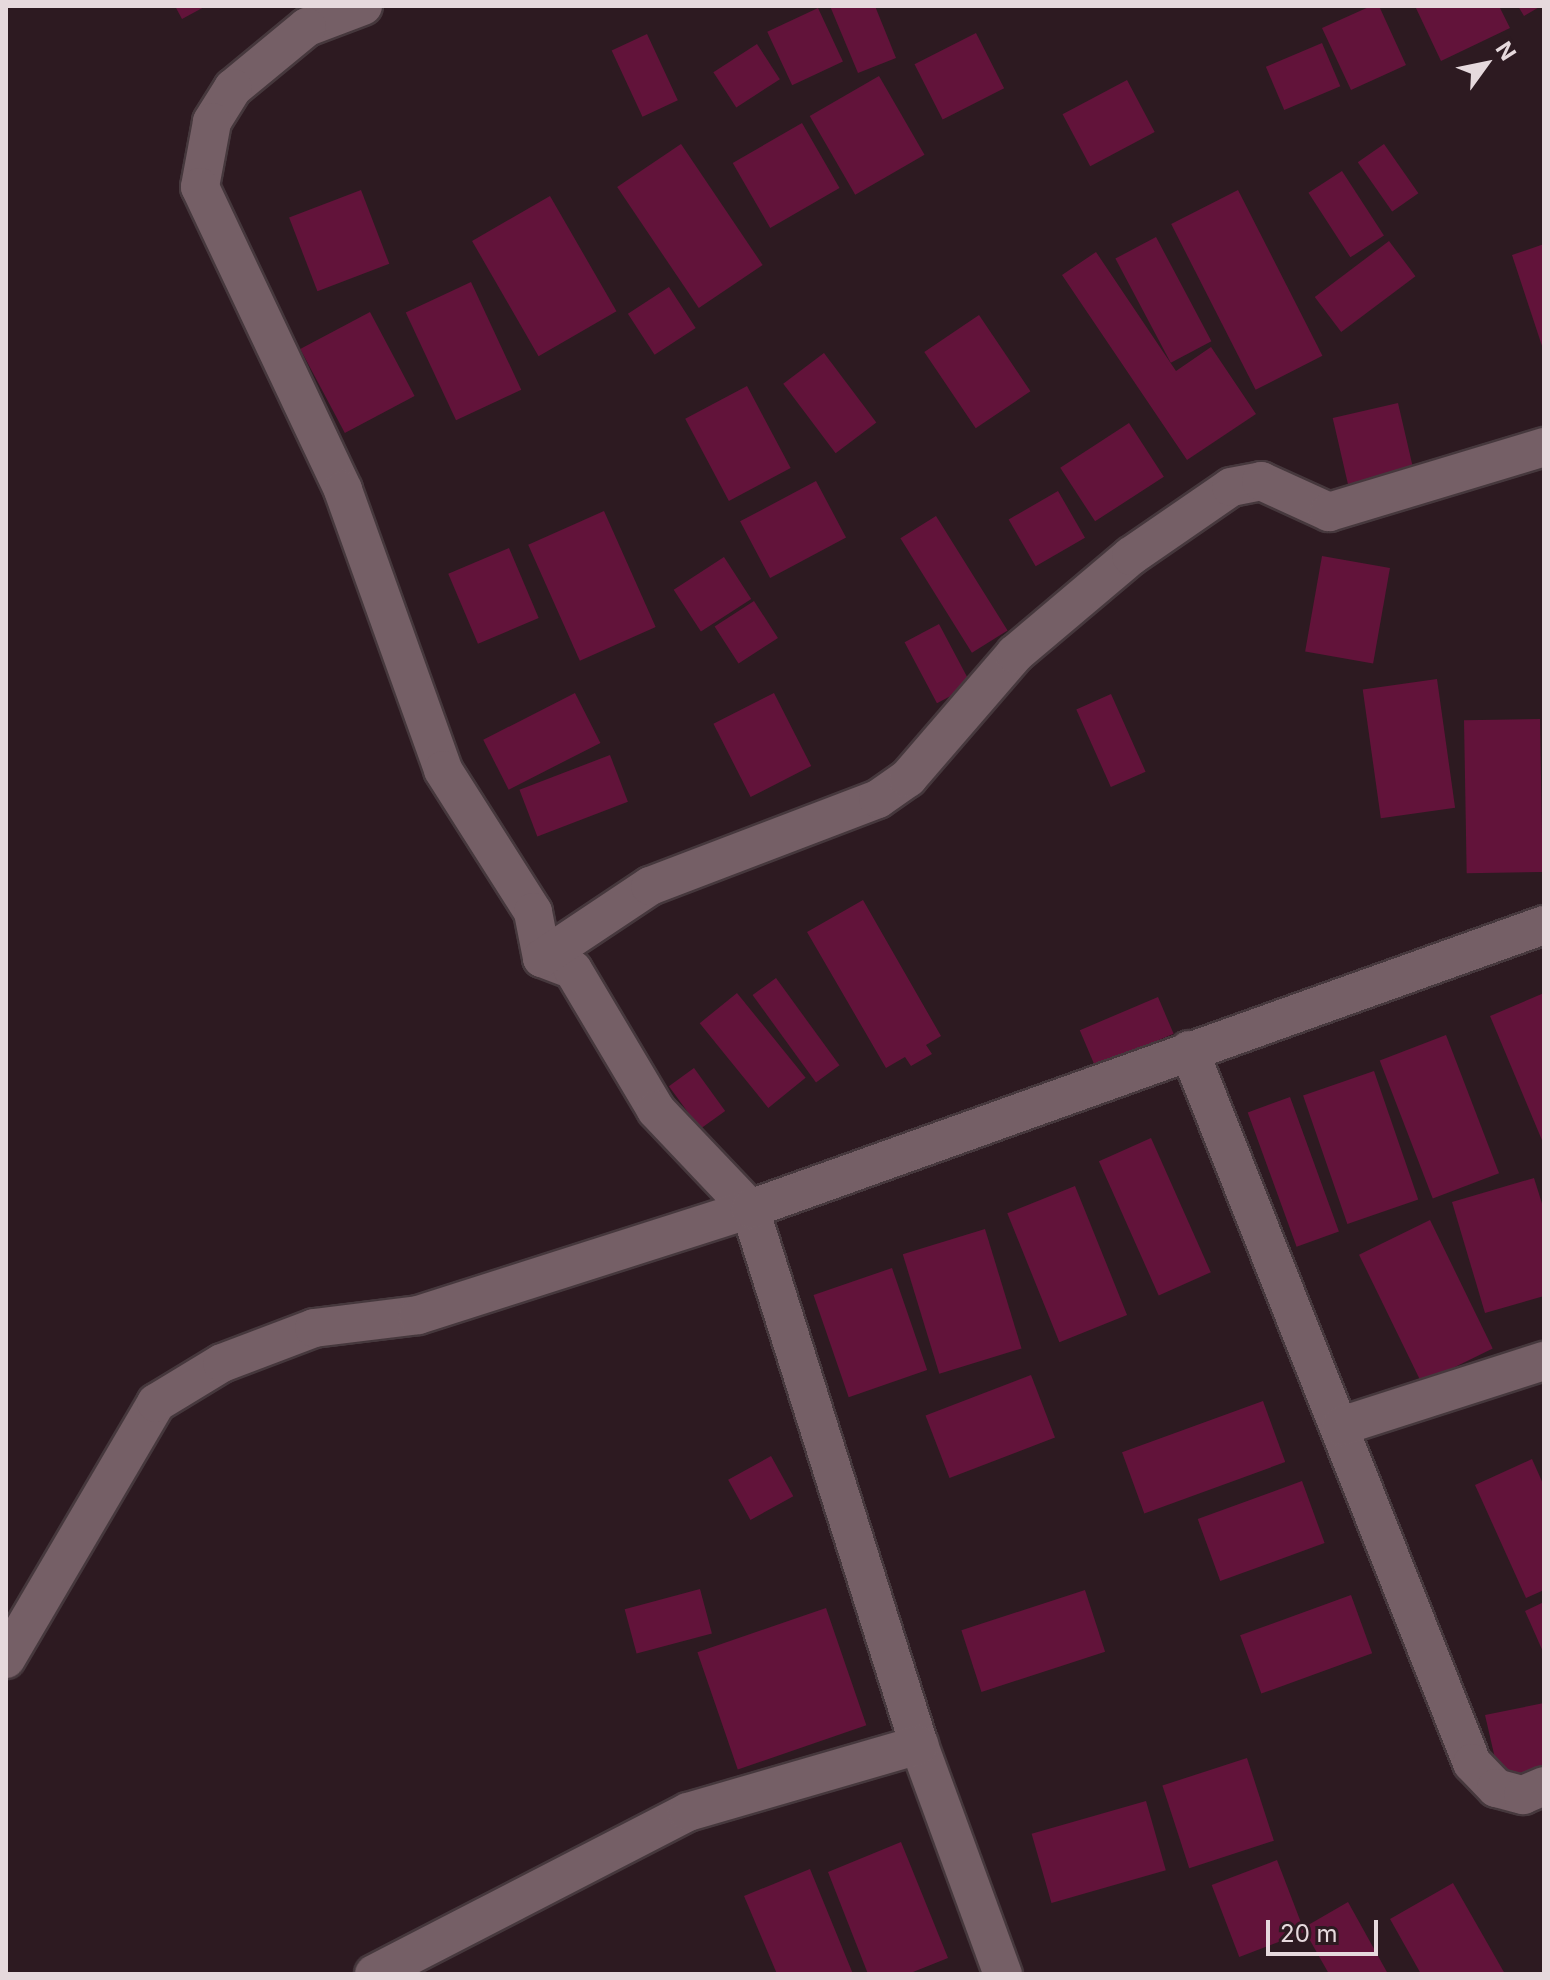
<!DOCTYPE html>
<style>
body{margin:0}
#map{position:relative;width:1550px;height:1980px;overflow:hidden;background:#2d1a21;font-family:Inter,sans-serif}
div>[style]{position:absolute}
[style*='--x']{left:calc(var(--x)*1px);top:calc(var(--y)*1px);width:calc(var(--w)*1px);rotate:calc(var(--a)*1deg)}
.building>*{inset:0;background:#62133a;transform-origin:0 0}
.roads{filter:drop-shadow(2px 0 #46383d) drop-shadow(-2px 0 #46383d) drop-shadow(0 2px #46383d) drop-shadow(0 -2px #46383d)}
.minor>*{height:38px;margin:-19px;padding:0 19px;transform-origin:19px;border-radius:19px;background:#755f66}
span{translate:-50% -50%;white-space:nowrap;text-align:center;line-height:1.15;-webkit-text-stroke:7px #2d1a21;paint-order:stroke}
.frame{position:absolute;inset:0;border:8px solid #e6d9dd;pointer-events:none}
.north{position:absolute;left:1446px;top:24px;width:80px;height:80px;-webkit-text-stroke:6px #2d1a21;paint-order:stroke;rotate:57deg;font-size:22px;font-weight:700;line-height:32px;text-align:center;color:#e6d9dd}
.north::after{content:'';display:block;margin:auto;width:28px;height:36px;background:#e6d9dd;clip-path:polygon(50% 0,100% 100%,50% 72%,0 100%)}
.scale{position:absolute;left:1266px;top:1920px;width:112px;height:36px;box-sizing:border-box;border:4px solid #e6d9dd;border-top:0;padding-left:10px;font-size:24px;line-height:28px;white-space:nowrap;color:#e6d9dd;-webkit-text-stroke:6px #2d1a21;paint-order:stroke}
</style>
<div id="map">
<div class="building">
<i style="clip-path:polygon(175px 6px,206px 6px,182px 19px)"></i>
<i style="clip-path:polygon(830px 6px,875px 6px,896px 58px,858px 73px)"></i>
<i style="clip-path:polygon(1371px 6px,1379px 6px,1406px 65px,1351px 90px,1322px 28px)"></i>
<i style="clip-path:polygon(1415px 6px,1499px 6px,1510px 28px,1441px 61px)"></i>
<i style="clip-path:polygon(1518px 6px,1541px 6px,1524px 16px)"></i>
<i style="left:818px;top:8px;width:59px;height:56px;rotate:65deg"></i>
<i style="left:976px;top:33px;width:62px;height:69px;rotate:63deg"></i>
<i style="left:647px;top:34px;width:73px;height:39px;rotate:65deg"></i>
<i style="left:1322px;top:43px;width:47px;height:61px;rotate:67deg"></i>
<i style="left:757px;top:44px;width:42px;height:52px;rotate:57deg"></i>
<i style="left:879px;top:76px;width:91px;height:80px;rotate:60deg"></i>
<i style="left:1127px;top:80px;width:59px;height:73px;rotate:62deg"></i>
<i style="left:802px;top:123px;width:75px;height:80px;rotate:60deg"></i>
<i style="left:681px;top:144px;width:146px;height:77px;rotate:56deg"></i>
<i style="left:1384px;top:144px;width:60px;height:32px;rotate:55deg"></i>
<i style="left:1342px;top:171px;width:77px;height:40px;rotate:57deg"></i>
<i style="left:361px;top:190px;width:79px;height:77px;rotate:69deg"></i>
<i style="left:1238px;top:190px;width:186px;height:75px;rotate:63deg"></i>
<i style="left:550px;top:196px;width:133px;height:90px;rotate:60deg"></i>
<i style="left:1156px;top:237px;width:118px;height:46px;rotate:62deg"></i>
<i style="left:1389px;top:241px;width:44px;height:93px;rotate:53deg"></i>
<i style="clip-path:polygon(1544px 244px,1544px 349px,1543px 349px,1512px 255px)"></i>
<i style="clip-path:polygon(1096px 252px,1176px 371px,1211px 347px,1256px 414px,1187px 460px,1062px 275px)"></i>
<i style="left:471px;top:282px;width:119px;height:72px;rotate:65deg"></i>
<i style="left:669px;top:287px;width:49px;height:49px;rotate:57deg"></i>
<i style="left:370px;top:312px;width:95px;height:79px;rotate:62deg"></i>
<i style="left:979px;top:315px;width:92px;height:66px;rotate:56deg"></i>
<i style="left:824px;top:353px;width:87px;height:51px;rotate:53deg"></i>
<i style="left:747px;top:386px;width:93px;height:70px;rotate:62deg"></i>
<i style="left:1398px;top:403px;width:74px;height:67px;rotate:77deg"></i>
<i style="left:1129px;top:423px;width:64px;height:82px;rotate:57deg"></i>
<i style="left:816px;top:481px;width:64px;height:86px;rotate:62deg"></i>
<i style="left:1058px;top:491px;width:54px;height:57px;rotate:60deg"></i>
<i style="left:604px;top:511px;width:127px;height:83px;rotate:66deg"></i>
<i style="left:936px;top:516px;width:135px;height:42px;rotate:58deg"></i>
<i style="left:509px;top:548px;width:76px;height:66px;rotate:67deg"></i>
<i style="left:1322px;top:556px;width:69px;height:97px;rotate:10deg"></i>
<i style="left:724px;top:557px;width:50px;height:60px;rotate:57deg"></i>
<i style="left:754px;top:601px;width:44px;height:47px;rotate:57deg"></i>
<i style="left:939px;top:624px;width:69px;height:39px;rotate:62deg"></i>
<i style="left:1437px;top:679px;width:130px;height:75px;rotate:82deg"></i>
<i style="left:575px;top:693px;width:56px;height:103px;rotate:63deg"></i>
<i style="left:774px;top:693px;width:82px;height:68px;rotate:63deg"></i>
<i style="left:1111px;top:694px;width:85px;height:38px;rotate:66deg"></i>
<i style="left:1540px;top:719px;width:153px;height:76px;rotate:89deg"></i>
<i style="left:610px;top:755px;width:50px;height:97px;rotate:69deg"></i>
<i style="clip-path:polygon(863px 900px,941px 1036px,926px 1045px,932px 1054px,911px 1066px,905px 1057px,886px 1068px,807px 932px)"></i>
<i style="left:776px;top:978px;width:108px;height:29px;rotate:54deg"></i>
<i style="left:737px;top:993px;width:109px;height:48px;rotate:51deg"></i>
<i style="clip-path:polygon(1544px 993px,1544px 1145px,1490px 1016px)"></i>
<i style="left:1158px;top:997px;width:40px;height:85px;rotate:67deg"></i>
<i style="left:1446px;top:1035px;width:148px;height:71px;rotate:69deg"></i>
<i style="left:694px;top:1068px;width:53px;height:31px;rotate:54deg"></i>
<i style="left:1374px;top:1071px;width:136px;height:75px;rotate:71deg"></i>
<i style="left:1290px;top:1097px;width:143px;height:45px;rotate:70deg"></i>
<i style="left:1151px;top:1138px;width:147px;height:57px;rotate:66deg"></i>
<i style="clip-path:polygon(1534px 1178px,1544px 1210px,1544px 1296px,1485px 1313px,1452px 1202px)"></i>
<i style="left:1075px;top:1186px;width:139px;height:73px;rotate:68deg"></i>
<i style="left:1430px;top:1220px;width:143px;height:79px;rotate:64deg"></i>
<i style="left:985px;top:1229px;width:125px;height:86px;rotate:73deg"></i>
<i style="left:892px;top:1268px;width:108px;height:83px;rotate:71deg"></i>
<i style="left:1031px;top:1375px;width:67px;height:113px;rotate:69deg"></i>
<i style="left:1263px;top:1401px;width:65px;height:150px;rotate:70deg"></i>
<i style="left:771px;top:1456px;width:46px;height:49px;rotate:61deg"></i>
<i style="clip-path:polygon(1532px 1459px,1544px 1486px,1544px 1590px,1526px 1598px,1475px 1485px)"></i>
<i style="left:1302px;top:1481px;width:66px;height:111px;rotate:70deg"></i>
<i style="left:700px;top:1589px;width:46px;height:78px;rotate:75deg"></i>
<i style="left:1085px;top:1590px;width:65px;height:130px;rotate:72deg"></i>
<i style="left:1351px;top:1595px;width:62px;height:118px;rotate:70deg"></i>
<i style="clip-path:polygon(1544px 1602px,1544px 1654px,1525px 1611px)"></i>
<i style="left:826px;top:1608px;width:124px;height:136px;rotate:71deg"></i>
<i style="clip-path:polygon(1544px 1703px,1544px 1771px,1500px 1780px,1485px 1715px)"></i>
<i style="left:1247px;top:1758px;width:87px;height:89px;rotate:72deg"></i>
<i style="left:1146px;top:1801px;width:72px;height:119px;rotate:74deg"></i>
<i style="clip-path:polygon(901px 1842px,948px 1958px,908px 1974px,868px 1974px,828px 1872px)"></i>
<i style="left:1277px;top:1860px;width:77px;height:70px;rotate:69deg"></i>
<i style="clip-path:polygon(810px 1869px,853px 1974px,777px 1974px,744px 1896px)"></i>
<i style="clip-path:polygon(1453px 1883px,1505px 1974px,1421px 1974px,1390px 1919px)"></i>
<i style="clip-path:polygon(1348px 1902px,1388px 1974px,1329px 1974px,1303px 1928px)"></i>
</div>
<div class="roads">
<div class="minor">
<i style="--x:363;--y:6;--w:60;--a:159.4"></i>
<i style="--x:307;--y:27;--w:96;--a:140.5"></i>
<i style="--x:233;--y:88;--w:40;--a:122"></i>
<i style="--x:212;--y:122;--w:66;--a:100.5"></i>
<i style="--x:200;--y:187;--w:335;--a:64.7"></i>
<i style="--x:343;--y:490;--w:297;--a:70.3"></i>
<i style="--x:443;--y:770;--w:168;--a:57.6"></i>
<i style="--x:533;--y:912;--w:47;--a:78.9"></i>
<i style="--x:542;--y:958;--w:33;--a:21"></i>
<i style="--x:573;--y:970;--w:163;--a:59.3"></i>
<i style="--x:656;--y:1110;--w:137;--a:46.5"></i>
<i style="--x:750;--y:1209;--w:562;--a:72.5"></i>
<i style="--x:919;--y:1745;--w:244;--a:69.9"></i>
<i style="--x:542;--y:958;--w:130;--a:-33.7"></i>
<i style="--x:650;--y:886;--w:244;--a:-20.9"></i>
<i style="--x:878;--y:799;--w:37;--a:-35"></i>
<i style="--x:908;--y:778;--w:164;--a:-49.2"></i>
<i style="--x:1015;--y:654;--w:152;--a:-40.2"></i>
<i style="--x:1131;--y:556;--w:121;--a:-34.6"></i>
<i style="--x:1231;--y:487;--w:31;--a:-11"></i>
<i style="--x:1261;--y:481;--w:75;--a:24.5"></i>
<i style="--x:1329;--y:512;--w:225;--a:-16.8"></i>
<i style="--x:1189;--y:1050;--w:767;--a:68.35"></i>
<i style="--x:1472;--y:1763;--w:35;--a:46"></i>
<i style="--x:1496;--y:1788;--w:28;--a:15"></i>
<i style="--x:1523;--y:1795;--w:23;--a:-23"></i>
<i style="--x:1341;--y:1426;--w:213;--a:-17.8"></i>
<i style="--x:6;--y:1659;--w:297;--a:-59.6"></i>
<i style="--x:156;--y:1403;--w:77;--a:-31.2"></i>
<i style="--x:222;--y:1363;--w:98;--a:-20.8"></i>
<i style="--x:314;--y:1328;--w:105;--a:-7.1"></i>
<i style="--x:418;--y:1315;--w:349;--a:-17.7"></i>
<i style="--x:750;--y:1209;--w:843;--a:-19.68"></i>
<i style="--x:374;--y:1974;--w:353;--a:-27.3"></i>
<i style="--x:688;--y:1812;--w:241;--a:-16.2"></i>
</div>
</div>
<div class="frame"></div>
<div class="north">N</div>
<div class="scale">20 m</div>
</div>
